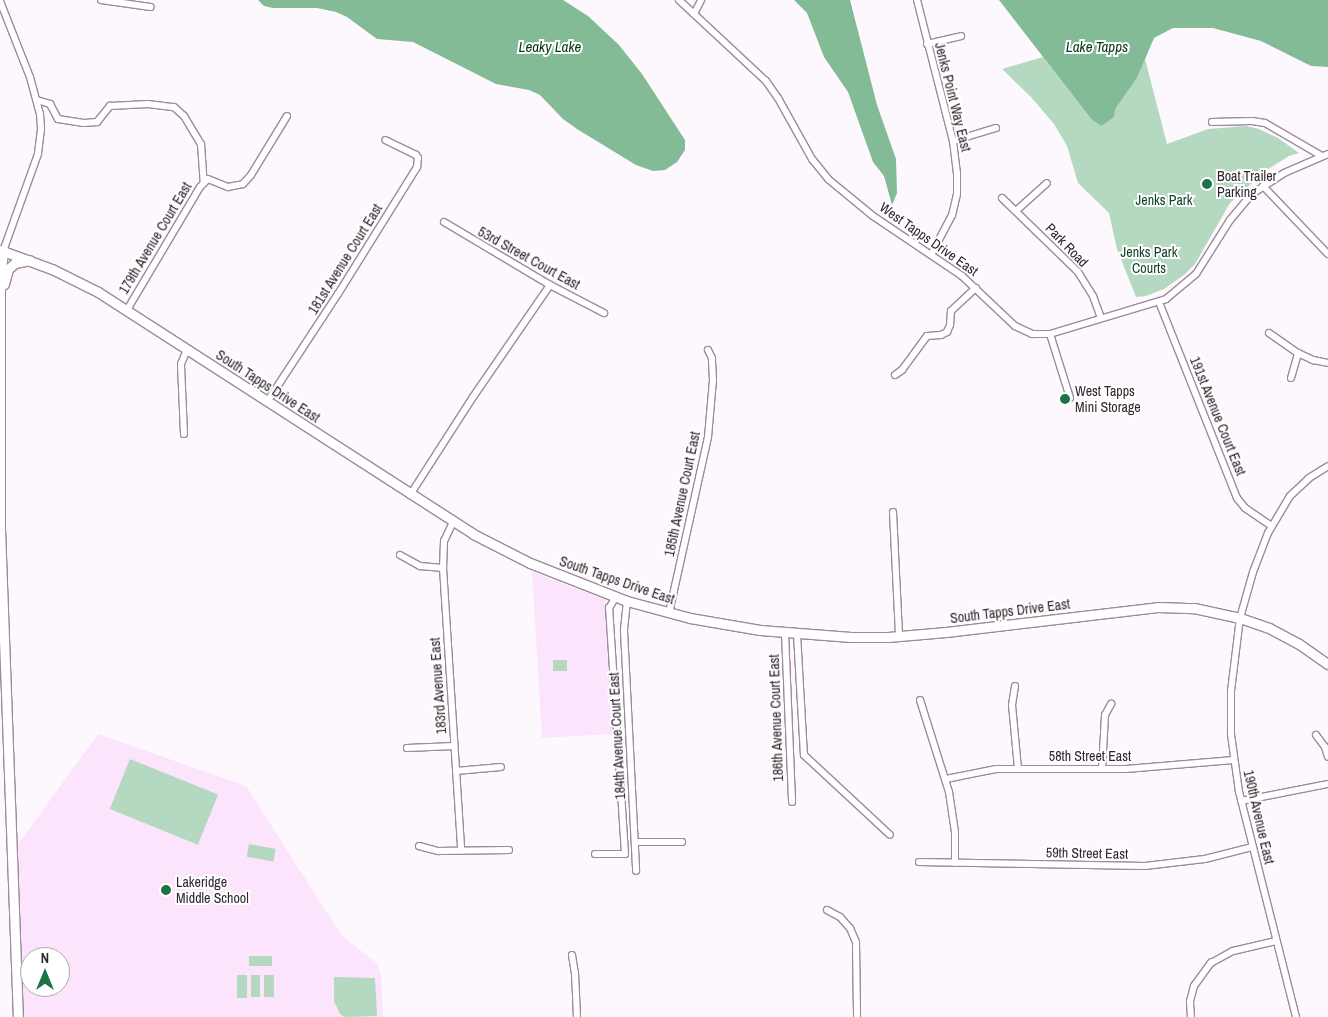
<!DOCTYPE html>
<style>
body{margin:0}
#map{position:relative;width:1328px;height:1017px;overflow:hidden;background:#fdf8fd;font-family:"Archivo Narrow",sans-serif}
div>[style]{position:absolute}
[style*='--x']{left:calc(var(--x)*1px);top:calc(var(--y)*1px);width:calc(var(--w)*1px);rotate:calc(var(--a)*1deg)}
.built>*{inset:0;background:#fce5fc}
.green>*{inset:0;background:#b5d8c0;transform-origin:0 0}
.water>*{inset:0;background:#83bb96}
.roads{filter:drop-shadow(1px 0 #9e899e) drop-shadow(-1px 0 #9e899e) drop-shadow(0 1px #9e899e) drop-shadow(0 -1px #9e899e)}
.street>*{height:6px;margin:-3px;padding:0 3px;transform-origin:3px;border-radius:3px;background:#fff}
.secondary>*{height:9px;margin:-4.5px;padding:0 4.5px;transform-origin:4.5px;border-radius:4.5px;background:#fff}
.dots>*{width:14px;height:14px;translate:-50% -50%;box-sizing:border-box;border:2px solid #fff;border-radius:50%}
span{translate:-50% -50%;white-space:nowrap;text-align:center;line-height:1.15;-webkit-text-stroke:4px #fff;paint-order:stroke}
.street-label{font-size:14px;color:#2f262f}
.poi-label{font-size:14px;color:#2f262f}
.left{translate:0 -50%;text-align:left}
.park-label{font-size:14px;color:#154128}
.water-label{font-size:15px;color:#06351c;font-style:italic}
.north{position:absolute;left:20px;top:947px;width:50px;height:50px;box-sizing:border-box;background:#fff;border:1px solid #aca8ac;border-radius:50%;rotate:0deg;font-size:14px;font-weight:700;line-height:20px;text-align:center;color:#2f262f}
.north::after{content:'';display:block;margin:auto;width:18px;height:22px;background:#1e7345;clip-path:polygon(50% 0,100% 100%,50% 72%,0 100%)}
</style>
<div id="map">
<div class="built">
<i style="clip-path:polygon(532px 572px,606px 600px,614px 734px,542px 738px)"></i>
<i style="clip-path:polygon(evenodd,98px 734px,246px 786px,342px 936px,377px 963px,381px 975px,383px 1017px,24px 1017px,18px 844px,98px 734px,30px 957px,60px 957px,60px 987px,30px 987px,30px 957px)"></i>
</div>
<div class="green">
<i style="clip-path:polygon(1043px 57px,1092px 120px,1101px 126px,1137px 78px,1145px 59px,1167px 144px,1208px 129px,1246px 126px,1259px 129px,1278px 138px,1299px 153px,1289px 156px,1265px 171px,1230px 203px,1195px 264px,1184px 275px,1164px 289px,1146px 296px,1136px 297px,1117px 249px,1109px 213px,1078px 183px,1067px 146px,1054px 124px,1031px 97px,1002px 69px)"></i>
<i style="left:553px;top:660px;width:14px;height:11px"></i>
<i style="left:130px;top:759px;width:95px;height:54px;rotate:22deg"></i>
<i style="left:249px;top:844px;width:27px;height:13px;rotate:10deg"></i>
<i style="left:272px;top:956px;width:10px;height:23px;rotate:90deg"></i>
<i style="left:237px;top:975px;width:10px;height:23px"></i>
<i style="left:251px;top:975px;width:9px;height:22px"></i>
<i style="left:264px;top:975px;width:10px;height:22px"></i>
<i style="clip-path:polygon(334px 977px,375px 978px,377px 1016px,344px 1017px,340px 1014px,334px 1001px)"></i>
</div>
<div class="water">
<i style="clip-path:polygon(258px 0,563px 0,588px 16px,619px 45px,642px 74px,685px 140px,685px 150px,677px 162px,665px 170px,653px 171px,636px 165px,577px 129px,563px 119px,540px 95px,529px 90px,496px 84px,413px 42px,377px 39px,347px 17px,336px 12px,317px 8px,273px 8px,264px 6px)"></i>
<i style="clip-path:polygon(794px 0,850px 0,877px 105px,896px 159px,897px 193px,892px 205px,884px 176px,873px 162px,848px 92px,824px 57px,807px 13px)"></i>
<i style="clip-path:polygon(999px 0,1328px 0,1328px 67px,1311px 66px,1261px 41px,1213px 28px,1173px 28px,1154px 38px,1137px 78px,1115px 109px,1114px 117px,1101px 126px,1092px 120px)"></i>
</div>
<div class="roads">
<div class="street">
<i style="--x:101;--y:0;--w:50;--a:8"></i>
<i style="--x:679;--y:0;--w:119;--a:43"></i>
<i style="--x:766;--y:81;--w:21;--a:55"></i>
<i style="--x:778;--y:98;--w:70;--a:60.9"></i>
<i style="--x:812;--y:159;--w:26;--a:51"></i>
<i style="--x:828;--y:179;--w:58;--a:39.4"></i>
<i style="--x:873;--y:216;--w:107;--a:34"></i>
<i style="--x:962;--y:276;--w:73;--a:43.3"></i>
<i style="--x:1015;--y:326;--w:19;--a:25"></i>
<i style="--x:1032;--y:334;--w:18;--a:0"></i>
<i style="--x:1050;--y:334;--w:121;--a:-16.8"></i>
<i style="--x:1166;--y:299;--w:39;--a:-40"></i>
<i style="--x:1196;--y:274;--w:64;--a:-57.8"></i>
<i style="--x:1230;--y:220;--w:34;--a:-50"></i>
<i style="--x:1252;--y:194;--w:38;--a:-33"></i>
<i style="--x:1284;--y:173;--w:48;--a:-23.4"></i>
<i style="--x:917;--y:0;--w:146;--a:75.7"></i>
<i style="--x:953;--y:141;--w:32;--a:83"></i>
<i style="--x:957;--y:173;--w:21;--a:90"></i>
<i style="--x:957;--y:194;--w:22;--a:103"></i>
<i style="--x:952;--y:215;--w:45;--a:117.7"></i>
<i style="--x:0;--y:1;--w:82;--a:68.5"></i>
<i style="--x:30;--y:77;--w:38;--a:75"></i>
<i style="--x:40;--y:114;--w:15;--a:86"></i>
<i style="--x:41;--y:129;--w:25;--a:97"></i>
<i style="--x:38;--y:154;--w:103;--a:109.8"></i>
<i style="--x:694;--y:14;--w:16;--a:-63"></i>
<i style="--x:927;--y:44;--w:35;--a:-13"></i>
<i style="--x:37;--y:100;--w:14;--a:17"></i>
<i style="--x:50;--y:104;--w:17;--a:62"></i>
<i style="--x:58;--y:119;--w:26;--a:9"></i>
<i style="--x:84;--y:123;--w:13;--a:-4"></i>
<i style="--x:97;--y:122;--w:21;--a:-51"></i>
<i style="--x:110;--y:106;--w:38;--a:-3"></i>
<i style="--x:148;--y:104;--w:26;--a:7"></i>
<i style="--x:174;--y:107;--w:13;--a:42"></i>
<i style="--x:184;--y:116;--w:33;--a:59"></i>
<i style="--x:201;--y:144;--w:39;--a:86"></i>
<i style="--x:1212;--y:122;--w:40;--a:-1.4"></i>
<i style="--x:1252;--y:121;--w:13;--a:9"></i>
<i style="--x:1265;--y:123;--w:66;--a:30.1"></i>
<i style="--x:953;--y:141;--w:45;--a:-16.8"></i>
<i style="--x:1263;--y:186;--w:94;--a:46.3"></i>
<i style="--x:1002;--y:198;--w:106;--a:44.2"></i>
<i style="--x:1078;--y:272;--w:28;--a:58"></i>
<i style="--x:1093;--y:296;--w:23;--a:70"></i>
<i style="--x:1017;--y:210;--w:40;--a:-42"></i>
<i style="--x:444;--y:222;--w:123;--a:30.7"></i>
<i style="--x:550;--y:285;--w:61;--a:27.4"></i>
<i style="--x:1159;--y:302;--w:211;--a:68.3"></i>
<i style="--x:1237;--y:498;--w:13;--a:51"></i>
<i style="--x:1245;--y:508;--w:32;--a:34"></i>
<i style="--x:127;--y:310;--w:143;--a:-59.3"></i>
<i style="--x:200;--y:187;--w:11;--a:-45"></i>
<i style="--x:208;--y:179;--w:22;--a:22"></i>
<i style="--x:228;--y:187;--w:15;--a:-11"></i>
<i style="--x:243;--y:184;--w:12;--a:-48"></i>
<i style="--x:251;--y:175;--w:69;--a:-58.6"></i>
<i style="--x:1269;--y:333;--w:35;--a:35"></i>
<i style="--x:1298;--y:353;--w:17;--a:25"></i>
<i style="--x:1313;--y:360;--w:15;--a:11"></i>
<i style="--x:1050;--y:334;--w:67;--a:72.6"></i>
<i style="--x:895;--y:375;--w:9;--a:-36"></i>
<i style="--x:902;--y:370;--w:42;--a:-53.7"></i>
<i style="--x:927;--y:336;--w:14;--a:-4"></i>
<i style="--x:941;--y:335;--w:7;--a:-27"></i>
<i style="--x:947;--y:332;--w:8;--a:-67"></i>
<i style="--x:950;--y:325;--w:14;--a:-86"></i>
<i style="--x:951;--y:311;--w:34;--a:-43"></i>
<i style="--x:1291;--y:378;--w:26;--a:-74"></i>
<i style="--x:267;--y:402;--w:129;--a:-56.7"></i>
<i style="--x:338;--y:294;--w:150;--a:-58.1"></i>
<i style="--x:417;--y:167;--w:9;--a:-84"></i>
<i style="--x:418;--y:158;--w:4;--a:-124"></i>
<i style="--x:416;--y:155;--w:34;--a:-154"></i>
<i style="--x:184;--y:434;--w:70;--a:-92.5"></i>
<i style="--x:181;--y:364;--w:15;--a:-67"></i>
<i style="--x:410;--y:495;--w:117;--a:-57.3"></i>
<i style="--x:473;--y:397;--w:136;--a:-55.5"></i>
<i style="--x:893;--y:512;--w:124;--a:87.2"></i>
<i style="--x:453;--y:522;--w:21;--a:115"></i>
<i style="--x:444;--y:541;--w:27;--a:92"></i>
<i style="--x:443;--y:568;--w:283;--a:86.3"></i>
<i style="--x:400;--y:555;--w:23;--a:29"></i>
<i style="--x:420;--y:566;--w:23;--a:5"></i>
<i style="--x:627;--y:601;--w:30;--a:96"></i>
<i style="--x:624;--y:631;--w:240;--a:87.1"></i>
<i style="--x:669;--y:613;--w:180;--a:-77.5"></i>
<i style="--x:708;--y:437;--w:57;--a:-85"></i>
<i style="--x:713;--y:380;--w:22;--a:-93"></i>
<i style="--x:712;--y:358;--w:9;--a:-117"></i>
<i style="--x:785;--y:633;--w:169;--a:87.6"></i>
<i style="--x:797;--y:634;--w:121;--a:86.7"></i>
<i style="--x:804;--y:755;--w:117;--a:42.9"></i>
<i style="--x:1015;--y:686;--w:19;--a:99"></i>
<i style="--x:1012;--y:705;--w:64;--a:84.6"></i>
<i style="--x:920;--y:700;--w:96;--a:72.5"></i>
<i style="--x:949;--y:792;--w:40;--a:81.5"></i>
<i style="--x:955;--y:832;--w:31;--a:90"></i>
<i style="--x:1316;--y:735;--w:15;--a:53"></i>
<i style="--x:1325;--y:747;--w:10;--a:73"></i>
<i style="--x:407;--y:748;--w:47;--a:-2.4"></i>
<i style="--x:1102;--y:769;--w:54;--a:-86.8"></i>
<i style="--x:1105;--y:715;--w:13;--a:-61"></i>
<i style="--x:456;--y:771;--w:45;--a:-5.1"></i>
<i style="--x:946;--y:779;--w:51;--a:-11.3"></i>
<i style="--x:996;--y:769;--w:130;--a:0"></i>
<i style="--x:1126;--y:769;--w:108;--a:-4.8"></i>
<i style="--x:1241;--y:801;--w:89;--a:-11.1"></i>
<i style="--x:635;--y:842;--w:47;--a:0"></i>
<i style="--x:419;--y:846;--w:20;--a:15"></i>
<i style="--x:438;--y:851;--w:71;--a:-0.8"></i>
<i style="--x:595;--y:854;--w:30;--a:0"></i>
<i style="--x:625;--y:854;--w:247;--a:-93.7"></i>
<i style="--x:609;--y:608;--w:13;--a:-58"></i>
<i style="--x:919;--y:862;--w:226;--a:1"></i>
<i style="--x:1145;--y:866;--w:60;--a:-6.7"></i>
<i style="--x:1205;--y:859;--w:49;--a:-14.3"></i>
<i style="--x:827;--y:910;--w:15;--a:28"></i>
<i style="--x:840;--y:917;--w:15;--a:48"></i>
<i style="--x:850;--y:928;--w:15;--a:67"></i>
<i style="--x:856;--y:942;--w:75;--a:89.2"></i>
<i style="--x:572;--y:955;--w:18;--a:81"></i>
<i style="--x:575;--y:973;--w:44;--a:87.4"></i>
<i style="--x:1191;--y:1017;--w:16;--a:-94"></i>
<i style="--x:1190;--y:1001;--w:16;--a:-75"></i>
<i style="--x:1194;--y:986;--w:29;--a:-54"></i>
<i style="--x:1211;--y:963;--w:25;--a:-29"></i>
<i style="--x:1233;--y:951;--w:44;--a:-13.1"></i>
<i style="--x:1296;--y:1017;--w:232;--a:-104.2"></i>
<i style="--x:1239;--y:792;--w:59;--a:-97.9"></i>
<i style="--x:1231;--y:734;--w:43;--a:-90"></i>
<i style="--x:1231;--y:691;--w:74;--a:-83"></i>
<i style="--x:1240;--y:618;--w:48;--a:-74.2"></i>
<i style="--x:1253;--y:572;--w:42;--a:-69"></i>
<i style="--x:1268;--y:533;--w:43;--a:-59.3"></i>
<i style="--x:1290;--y:496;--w:26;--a:-43"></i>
<i style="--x:1309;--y:478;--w:22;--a:-32"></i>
</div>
<div class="secondary">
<i style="--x:0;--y:250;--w:55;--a:20.1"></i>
<i style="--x:52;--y:269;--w:51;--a:26.6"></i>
<i style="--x:98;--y:292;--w:446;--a:32.8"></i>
<i style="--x:473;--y:534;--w:64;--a:27"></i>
<i style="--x:530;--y:563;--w:104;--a:21.4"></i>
<i style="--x:627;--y:601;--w:65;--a:15.1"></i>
<i style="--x:690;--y:618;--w:71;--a:9.7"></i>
<i style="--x:760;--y:630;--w:91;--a:4.4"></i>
<i style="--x:851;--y:637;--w:37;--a:0"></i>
<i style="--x:888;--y:637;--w:58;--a:-4.9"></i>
<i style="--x:946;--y:632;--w:213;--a:-6.7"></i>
<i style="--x:1158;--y:607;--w:36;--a:2"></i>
<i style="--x:1194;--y:608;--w:47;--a:12.3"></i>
<i style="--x:1240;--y:618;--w:31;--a:19"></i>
<i style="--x:1269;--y:628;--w:34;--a:28"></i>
<i style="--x:1299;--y:644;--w:35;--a:35"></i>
<i style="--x:3;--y:251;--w:30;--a:96"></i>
<i style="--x:0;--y:281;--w:248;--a:90"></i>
<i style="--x:0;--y:529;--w:488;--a:87.9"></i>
<i style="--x:4;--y:284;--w:16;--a:-75"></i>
<i style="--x:8;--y:269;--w:9;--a:-41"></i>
<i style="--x:15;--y:263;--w:15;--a:-11"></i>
</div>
</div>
<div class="dots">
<i style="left:1207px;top:184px;background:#1e7345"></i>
<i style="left:1065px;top:399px;background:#1e7345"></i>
<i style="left:166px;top:890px;background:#1e7345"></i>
</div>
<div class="street-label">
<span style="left:953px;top:97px;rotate:76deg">Jenks Point Way East</span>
<span style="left:155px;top:238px;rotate:-59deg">179th Avenue Court East</span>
<span style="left:929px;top:239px;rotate:35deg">West Tapps Drive East</span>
<span style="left:1067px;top:245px;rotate:46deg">Park Road</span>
<span style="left:529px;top:258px;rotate:29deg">53rd Street Court East</span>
<span style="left:345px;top:259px;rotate:-58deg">181st Avenue Court East</span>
<span style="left:268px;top:386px;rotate:33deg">South Tapps Drive East</span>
<span style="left:1218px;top:416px;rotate:68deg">191st Avenue Court East</span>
<span style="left:682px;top:494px;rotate:-78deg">185th Avenue Court East</span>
<span style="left:617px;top:580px;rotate:19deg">South Tapps Drive East</span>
<span style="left:1010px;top:611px;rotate:-7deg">South Tapps Drive East</span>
<span style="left:438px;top:686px;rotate:-94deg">183rd Avenue East</span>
<span style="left:776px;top:718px;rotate:-92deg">186th Avenue Court East</span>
<span style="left:617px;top:736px;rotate:-93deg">184th Avenue Court East</span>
<span style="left:1090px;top:756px">58th Street East</span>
<span style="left:1259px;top:817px;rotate:77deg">190th Avenue East</span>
<span style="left:1087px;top:853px;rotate:1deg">59th Street East</span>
</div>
<div class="poi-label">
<span class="left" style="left:1217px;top:184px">Boat Trailer<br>Parking</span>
<span class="left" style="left:1075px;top:399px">West Tapps<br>Mini Storage</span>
<span class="left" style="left:176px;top:890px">Lakeridge<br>Middle School</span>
</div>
<div class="park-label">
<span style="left:1164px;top:200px">Jenks Park</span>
<span style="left:1149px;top:260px">Jenks Park<br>Courts</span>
</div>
<div class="water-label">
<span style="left:550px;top:47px">Leaky Lake</span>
<span style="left:1097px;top:47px">Lake Tapps</span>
</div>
<div class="north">N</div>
</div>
